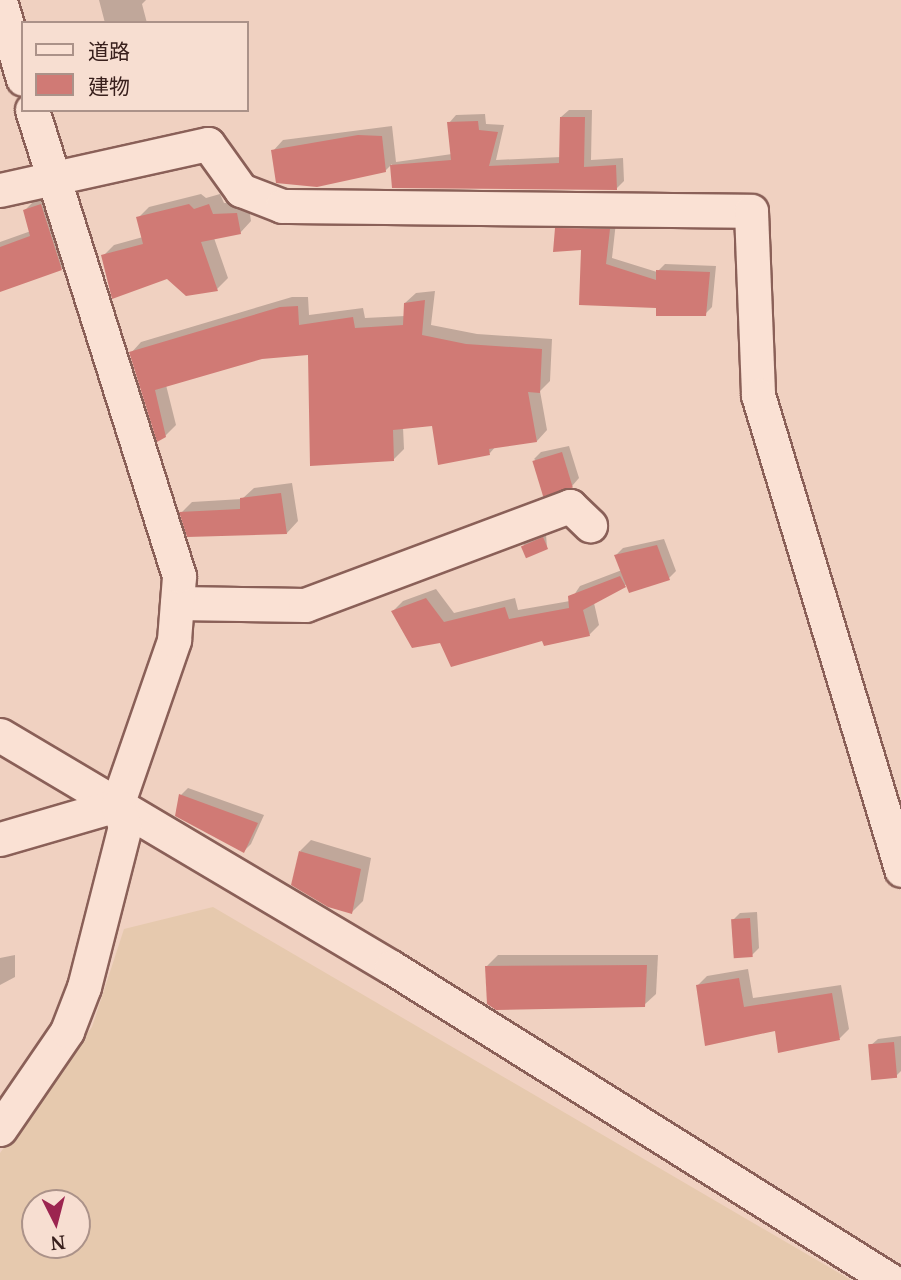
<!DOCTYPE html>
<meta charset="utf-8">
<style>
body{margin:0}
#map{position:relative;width:901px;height:1280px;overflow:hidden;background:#f0d1c1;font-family:"Noto Serif","Noto Sans JP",serif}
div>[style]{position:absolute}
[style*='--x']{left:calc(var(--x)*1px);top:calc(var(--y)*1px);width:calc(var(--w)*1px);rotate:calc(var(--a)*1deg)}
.farmland>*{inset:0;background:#e6c9ae}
.shadow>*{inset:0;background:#0003}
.building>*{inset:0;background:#d07a75;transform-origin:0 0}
.roads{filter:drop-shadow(2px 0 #8a6058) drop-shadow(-2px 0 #8a6058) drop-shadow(0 2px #8a6058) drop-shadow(0 -2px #8a6058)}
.minor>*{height:33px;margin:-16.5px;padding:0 16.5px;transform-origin:16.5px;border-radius:16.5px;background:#fae1d4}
span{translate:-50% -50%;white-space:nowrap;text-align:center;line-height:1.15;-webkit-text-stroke:5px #f7ded1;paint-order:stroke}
.legend{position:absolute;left:21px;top:21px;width:228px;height:91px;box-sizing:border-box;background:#f7ded1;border:2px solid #ab9289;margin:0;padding:9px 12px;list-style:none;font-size:21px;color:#39201d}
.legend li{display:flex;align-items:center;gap:14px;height:35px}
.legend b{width:35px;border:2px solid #ab9289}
.north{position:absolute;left:21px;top:1189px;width:70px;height:70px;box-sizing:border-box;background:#f7ded1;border:2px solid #ab9289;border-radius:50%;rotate:174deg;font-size:19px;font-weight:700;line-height:28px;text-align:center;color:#39201d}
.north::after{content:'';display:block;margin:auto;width:24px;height:32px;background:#9c2550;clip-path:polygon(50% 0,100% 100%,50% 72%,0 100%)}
</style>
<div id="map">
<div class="farmland">
<i style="clip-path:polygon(evenodd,213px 907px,851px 1280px,0 1280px,0 1153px,92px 1027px,124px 929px,213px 907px,35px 1203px,77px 1203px,77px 1245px,35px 1245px,35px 1203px)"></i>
</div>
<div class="shadow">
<i style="clip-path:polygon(99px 0,146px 0,142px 4px,147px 23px,105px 23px)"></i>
<i style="clip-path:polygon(569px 110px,592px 110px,591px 160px,623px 158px,624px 181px,616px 189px,394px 186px,392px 164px,385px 171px,316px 185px,278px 182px,273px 151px,283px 140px,392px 126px,396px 162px,452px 154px,449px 123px,456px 115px,485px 114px,486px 124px,504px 125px,496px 160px,561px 157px,561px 117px)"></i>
<i style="clip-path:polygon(201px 194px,206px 198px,220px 194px,224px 203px,248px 202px,251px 221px,240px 233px,214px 238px,228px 278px,217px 289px,103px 256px,114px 245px,143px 237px,138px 218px,149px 207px)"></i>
<i style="clip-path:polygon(51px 195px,71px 258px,61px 268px,0 290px,0 242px,31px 231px,25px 210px,35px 200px)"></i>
<i style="clip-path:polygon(563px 222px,616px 222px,612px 258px,657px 272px,665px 264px,716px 266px,712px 307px,705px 314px,658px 306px,556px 229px)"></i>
<i style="clip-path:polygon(435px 291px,431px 325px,477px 334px,552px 339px,550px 381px,540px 391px,547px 430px,537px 441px,496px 446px,490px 453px,434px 424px,403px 427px,404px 449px,393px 460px,309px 354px,262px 357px,166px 385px,176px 425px,165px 436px,131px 353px,141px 342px,292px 297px,308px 297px,309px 315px,363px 308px,365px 318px,405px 316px,405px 303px,416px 293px)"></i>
<i style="clip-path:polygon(569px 446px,579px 478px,572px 486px,534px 459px,541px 452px)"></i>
<i style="clip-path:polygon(292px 483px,298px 521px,287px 533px,181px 513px,192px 502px,242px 499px,254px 488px)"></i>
<i style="clip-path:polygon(546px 535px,547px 547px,523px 545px,526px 542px)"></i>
<i style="clip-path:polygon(664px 539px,676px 571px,669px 578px,627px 584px,594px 603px,599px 625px,589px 635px,441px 641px,393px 611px,403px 601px,436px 589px,454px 613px,515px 598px,518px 610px,570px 601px,580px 586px,622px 570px,616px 555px,623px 548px)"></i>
<i style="clip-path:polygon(188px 788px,264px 815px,251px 844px,244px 851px,181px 795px)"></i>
<i style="clip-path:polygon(311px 840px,371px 858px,363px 901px,352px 912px,300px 851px)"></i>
<i style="clip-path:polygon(757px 912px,759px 948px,752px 955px,733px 920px,740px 913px)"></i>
<i style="clip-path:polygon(15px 955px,15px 977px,0 985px,0 958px)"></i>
<i style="clip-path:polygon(498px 955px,658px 955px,656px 994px,644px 1005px,487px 966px)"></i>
<i style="clip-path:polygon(748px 969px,753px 998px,841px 985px,849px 1029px,840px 1038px,776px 1029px,697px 986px,707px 976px)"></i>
<i style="clip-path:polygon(901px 1036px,901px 1071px,896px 1076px,870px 1046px,878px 1039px)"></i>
</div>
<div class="building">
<i style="clip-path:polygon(560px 117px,585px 117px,584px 167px,616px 165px,617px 190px,392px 188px,390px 165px,451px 160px,447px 122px,478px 121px,479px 130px,498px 132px,489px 166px,559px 163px)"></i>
<i style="clip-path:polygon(358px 135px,382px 136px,386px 172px,317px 187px,276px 183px,271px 150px)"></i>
<i style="clip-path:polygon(41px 204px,62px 270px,0 292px,0 247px,30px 236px,23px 210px)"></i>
<i style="clip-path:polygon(189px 204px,194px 209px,209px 204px,213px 214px,237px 213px,241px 234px,201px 242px,218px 291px,186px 296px,167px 279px,112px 299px,101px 255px,143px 244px,136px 217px)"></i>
<i style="clip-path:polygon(555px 228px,610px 229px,606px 264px,656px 280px,656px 270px,710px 272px,706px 316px,656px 316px,656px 308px,579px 305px,581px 250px,553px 252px)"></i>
<i style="clip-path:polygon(425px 300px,422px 335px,466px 344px,542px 349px,540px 393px,528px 392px,537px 442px,489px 449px,490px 455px,438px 465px,432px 426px,393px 430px,394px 461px,310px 466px,308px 355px,262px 359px,155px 390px,166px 437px,157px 442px,129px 352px,280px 307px,298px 306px,299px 325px,353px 317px,355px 328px,403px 325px,404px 303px)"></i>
<i style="left:562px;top:452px;width:37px;height:31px;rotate:73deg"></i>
<i style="clip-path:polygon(281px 493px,287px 534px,187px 537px,179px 512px,240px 509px,240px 498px)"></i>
<i style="left:543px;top:537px;width:13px;height:24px;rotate:67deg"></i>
<i style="clip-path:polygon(657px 545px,670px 580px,629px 593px,614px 555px)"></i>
<i style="clip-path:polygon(620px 576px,626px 587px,583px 610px,590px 636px,544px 646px,542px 641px,451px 667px,440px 643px,412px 648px,391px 611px,426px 598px,444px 622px,505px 607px,509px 619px,569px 608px,568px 596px)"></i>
<i style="clip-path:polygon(179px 794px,258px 823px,244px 853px,175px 816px)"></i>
<i style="clip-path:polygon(299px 851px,361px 869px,352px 914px,328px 907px,291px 885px)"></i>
<i style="left:750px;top:918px;width:39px;height:19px;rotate:86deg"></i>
<i style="clip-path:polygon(647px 965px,645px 1007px,496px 1010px,487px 1004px,485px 966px)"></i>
<i style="clip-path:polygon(739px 978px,744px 1007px,832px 993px,840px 1040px,778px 1053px,775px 1031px,705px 1046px,696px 985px)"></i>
<i style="left:894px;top:1042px;width:36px;height:26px;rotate:85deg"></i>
</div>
<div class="roads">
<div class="minor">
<i style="--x:0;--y:1;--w:81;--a:73.6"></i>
<i style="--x:0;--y:190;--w:213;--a:-12.5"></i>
<i style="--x:208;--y:144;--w:57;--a:54.3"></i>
<i style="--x:241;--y:190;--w:44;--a:21.3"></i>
<i style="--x:282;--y:206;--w:469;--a:0.6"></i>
<i style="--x:751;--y:211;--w:184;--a:87.8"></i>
<i style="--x:758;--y:395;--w:496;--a:73.2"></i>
<i style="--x:177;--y:603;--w:128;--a:0.9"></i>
<i style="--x:305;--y:605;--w:283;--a:-20.5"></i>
<i style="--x:570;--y:506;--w:28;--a:44"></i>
<i style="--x:0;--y:735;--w:455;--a:30.7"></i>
<i style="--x:391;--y:967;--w:589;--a:32.1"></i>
<i style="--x:0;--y:839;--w:122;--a:-16.2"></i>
<i style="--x:117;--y:805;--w:175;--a:-70.9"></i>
<i style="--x:174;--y:640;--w:64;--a:-85.5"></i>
<i style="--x:179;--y:576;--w:489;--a:-107.5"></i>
<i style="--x:0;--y:1129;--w:119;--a:-55.6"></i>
<i style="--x:67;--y:1031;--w:47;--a:-68.9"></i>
<i style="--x:84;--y:987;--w:166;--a:-75.7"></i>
<i style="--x:125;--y:826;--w:22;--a:-111"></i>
</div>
</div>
<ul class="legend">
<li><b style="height:9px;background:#fae1d4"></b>道路</li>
<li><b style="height:19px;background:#d07a75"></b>建物</li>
</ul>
<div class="north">N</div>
</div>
